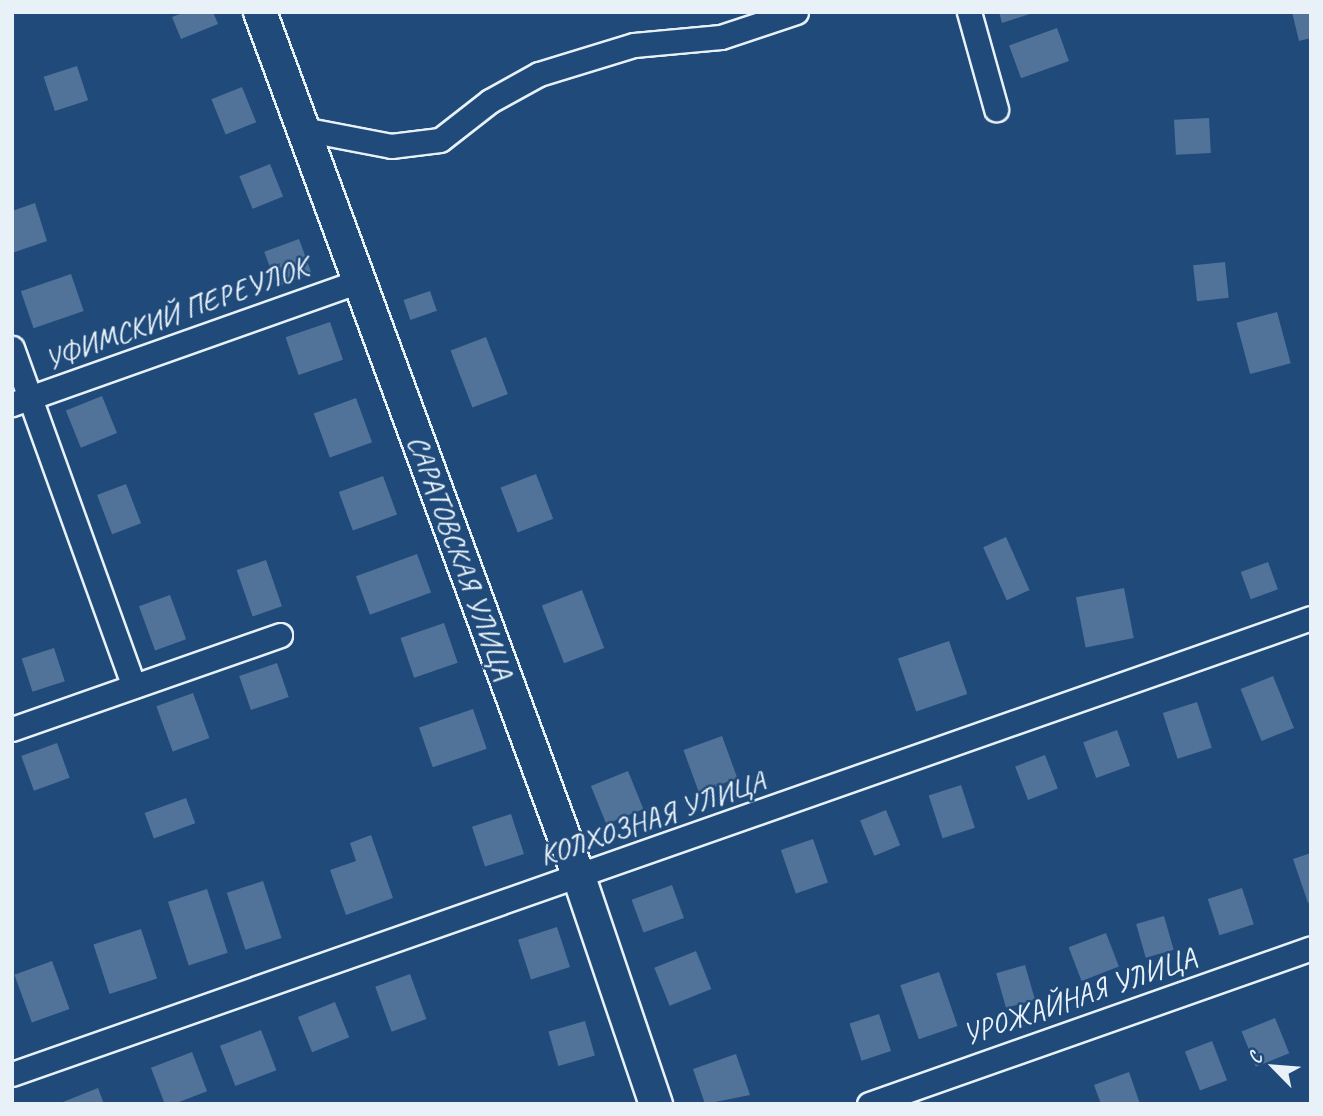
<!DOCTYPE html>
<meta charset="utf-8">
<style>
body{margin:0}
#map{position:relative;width:1323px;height:1116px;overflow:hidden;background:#1f4a7a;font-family:Caveat,sans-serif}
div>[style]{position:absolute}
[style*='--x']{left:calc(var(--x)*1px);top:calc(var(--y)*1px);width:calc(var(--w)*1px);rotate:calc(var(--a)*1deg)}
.building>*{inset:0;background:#517399;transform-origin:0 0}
.roads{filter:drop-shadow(2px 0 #e8f1f8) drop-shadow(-2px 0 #e8f1f8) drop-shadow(0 2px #e8f1f8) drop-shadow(0 -2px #e8f1f8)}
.street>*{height:23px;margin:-11.5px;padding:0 11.5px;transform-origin:11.5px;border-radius:11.5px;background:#1f4a7a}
.secondary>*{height:32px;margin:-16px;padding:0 16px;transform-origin:16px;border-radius:16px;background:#1f4a7a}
span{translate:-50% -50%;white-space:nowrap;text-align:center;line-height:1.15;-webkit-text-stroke:5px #1f4a7a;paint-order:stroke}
.street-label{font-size:30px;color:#e8f1f8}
.frame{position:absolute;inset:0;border:14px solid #e8f1f8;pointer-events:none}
.north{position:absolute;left:1239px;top:1032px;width:70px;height:70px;-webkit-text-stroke:5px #1f4a7a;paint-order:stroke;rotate:295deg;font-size:19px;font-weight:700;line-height:28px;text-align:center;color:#e8f1f8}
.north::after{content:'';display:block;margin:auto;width:24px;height:32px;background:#e8f1f8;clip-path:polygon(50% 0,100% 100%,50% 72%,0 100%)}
</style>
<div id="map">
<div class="building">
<i style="clip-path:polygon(185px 12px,213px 12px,218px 24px,181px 39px,172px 17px)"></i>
<i style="clip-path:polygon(999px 12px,1033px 12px,1033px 13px,1002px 23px)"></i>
<i style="clip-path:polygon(1292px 12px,1311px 12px,1311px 38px,1299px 41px)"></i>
<i style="left:1057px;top:28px;width:35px;height:51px;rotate:70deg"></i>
<i style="left:77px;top:66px;width:36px;height:35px;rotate:72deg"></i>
<i style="left:242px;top:87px;width:38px;height:33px;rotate:68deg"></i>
<i style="left:1209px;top:118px;width:35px;height:35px;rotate:87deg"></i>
<i style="left:270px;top:164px;width:35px;height:33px;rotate:68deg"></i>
<i style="clip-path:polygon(35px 203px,47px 241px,12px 253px,12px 211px)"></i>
<i style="left:299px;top:239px;width:37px;height:37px;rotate:70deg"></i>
<i style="left:1225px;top:262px;width:36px;height:32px;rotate:84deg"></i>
<i style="left:71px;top:274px;width:39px;height:53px;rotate:71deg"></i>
<i style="left:430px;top:291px;width:21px;height:28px;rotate:71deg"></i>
<i style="left:1277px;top:312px;width:53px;height:42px;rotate:75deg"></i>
<i style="left:330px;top:322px;width:40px;height:47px;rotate:71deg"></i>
<i style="left:486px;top:337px;width:61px;height:38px;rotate:69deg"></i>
<i style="left:102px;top:396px;width:40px;height:39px;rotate:68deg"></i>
<i style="left:356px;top:398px;width:47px;height:45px;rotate:70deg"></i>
<i style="left:536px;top:474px;width:48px;height:38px;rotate:69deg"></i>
<i style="left:383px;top:476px;width:41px;height:47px;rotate:70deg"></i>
<i style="left:126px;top:484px;width:42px;height:31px;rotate:69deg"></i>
<i style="left:1006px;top:537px;width:58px;height:25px;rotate:66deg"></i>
<i style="left:417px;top:554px;width:41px;height:65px;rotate:70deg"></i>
<i style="left:266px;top:560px;width:49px;height:31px;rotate:71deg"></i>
<i style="left:1268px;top:562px;width:29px;height:29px;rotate:70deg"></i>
<i style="left:1124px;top:588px;width:51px;height:49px;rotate:79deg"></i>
<i style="left:582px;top:590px;width:62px;height:43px;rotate:69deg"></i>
<i style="left:170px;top:595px;width:47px;height:33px;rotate:70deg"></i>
<i style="left:444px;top:623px;width:42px;height:46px;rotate:71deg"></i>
<i style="left:949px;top:641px;width:56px;height:54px;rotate:71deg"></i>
<i style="left:54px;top:648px;width:35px;height:34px;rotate:72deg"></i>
<i style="left:277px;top:663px;width:36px;height:40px;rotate:71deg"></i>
<i style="left:1273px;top:676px;width:56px;height:35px;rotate:68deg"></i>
<i style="left:193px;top:693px;width:48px;height:39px;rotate:70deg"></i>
<i style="left:1197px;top:702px;width:48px;height:36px;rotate:72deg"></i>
<i style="left:473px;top:709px;width:42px;height:57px;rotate:71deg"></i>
<i style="left:1117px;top:730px;width:38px;height:36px;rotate:70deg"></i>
<i style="left:722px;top:736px;width:45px;height:41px;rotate:70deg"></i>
<i style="left:57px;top:743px;width:37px;height:38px;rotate:70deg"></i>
<i style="left:1045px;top:755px;width:36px;height:32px;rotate:69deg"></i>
<i style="left:628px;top:771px;width:41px;height:40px;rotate:68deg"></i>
<i style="left:961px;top:785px;width:45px;height:34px;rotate:72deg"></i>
<i style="left:186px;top:798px;width:27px;height:44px;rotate:70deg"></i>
<i style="left:886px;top:810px;width:38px;height:28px;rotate:68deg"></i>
<i style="left:511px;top:814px;width:42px;height:41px;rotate:72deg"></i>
<i style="clip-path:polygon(371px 835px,393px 898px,346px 915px,330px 870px,356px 861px,350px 843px)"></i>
<i style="left:813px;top:839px;width:46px;height:34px;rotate:71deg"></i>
<i style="clip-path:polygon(1311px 853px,1311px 902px,1308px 903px,1293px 859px)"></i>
<i style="left:263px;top:881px;width:60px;height:38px;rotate:72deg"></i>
<i style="left:672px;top:885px;width:35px;height:43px;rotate:70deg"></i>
<i style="left:1242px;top:888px;width:38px;height:36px;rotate:72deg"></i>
<i style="left:207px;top:889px;width:67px;height:41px;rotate:72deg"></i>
<i style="left:1164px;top:916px;width:35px;height:29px;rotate:74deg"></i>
<i style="left:557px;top:927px;width:42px;height:41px;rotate:72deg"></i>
<i style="left:141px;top:929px;width:52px;height:50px;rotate:72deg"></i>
<i style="left:1106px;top:933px;width:36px;height:40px;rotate:69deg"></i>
<i style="left:696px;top:951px;width:41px;height:45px;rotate:68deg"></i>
<i style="left:52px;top:961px;width:51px;height:40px;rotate:70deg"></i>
<i style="left:1025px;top:965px;width:36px;height:30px;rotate:74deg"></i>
<i style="left:939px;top:972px;width:57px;height:41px;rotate:71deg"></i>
<i style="left:410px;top:974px;width:48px;height:37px;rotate:70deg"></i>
<i style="left:335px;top:1002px;width:38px;height:40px;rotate:68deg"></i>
<i style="left:879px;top:1014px;width:39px;height:31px;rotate:72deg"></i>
<i style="left:1275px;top:1018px;width:38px;height:36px;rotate:68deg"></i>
<i style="left:585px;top:1021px;width:36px;height:38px;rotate:74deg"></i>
<i style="left:261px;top:1030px;width:43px;height:44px;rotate:69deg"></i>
<i style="left:1212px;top:1041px;width:42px;height:29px;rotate:69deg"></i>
<i style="left:192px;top:1052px;width:42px;height:44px;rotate:69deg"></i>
<i style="clip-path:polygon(736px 1054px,750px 1095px,705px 1104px,693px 1069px)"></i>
<i style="clip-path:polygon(1129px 1072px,1140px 1104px,1101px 1104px,1094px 1085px)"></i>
<i style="clip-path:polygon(98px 1088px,104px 1104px,58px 1104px)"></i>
</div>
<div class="roads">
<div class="street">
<i style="--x:969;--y:12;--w:101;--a:74.4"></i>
<i style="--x:308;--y:130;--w:85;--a:10.9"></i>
<i style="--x:391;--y:146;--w:49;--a:-7"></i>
<i style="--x:440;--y:140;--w:63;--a:-38"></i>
<i style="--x:490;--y:101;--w:56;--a:-28.9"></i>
<i style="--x:539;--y:74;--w:99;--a:-17"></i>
<i style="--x:634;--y:45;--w:87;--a:-5.3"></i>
<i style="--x:721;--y:37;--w:79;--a:-18.4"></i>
<i style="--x:12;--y:348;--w:359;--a:70.2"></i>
<i style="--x:12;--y:404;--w:369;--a:-19.5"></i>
<i style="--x:12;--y:729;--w:284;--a:-19.3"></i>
<i style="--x:12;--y:1074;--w:1377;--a:-19.34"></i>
<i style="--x:869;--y:1104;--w:469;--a:-19.4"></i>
</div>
<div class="secondary">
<i style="--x:260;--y:12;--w:922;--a:69.76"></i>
<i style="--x:579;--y:877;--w:240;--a:71.3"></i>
</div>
</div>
<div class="street-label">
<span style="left:176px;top:313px;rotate:-20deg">УФИМСКИЙ ПЕРЕУЛОК</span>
<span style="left:461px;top:557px;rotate:70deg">САРАТОВСКАЯ УЛИЦА</span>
<span style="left:652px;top:818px;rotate:-19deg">КОЛХОЗНАЯ УЛИЦА</span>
<span style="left:1079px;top:996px;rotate:-19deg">УРОЖАЙНАЯ УЛИЦА</span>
</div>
<div class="frame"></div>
<div class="north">С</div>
</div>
